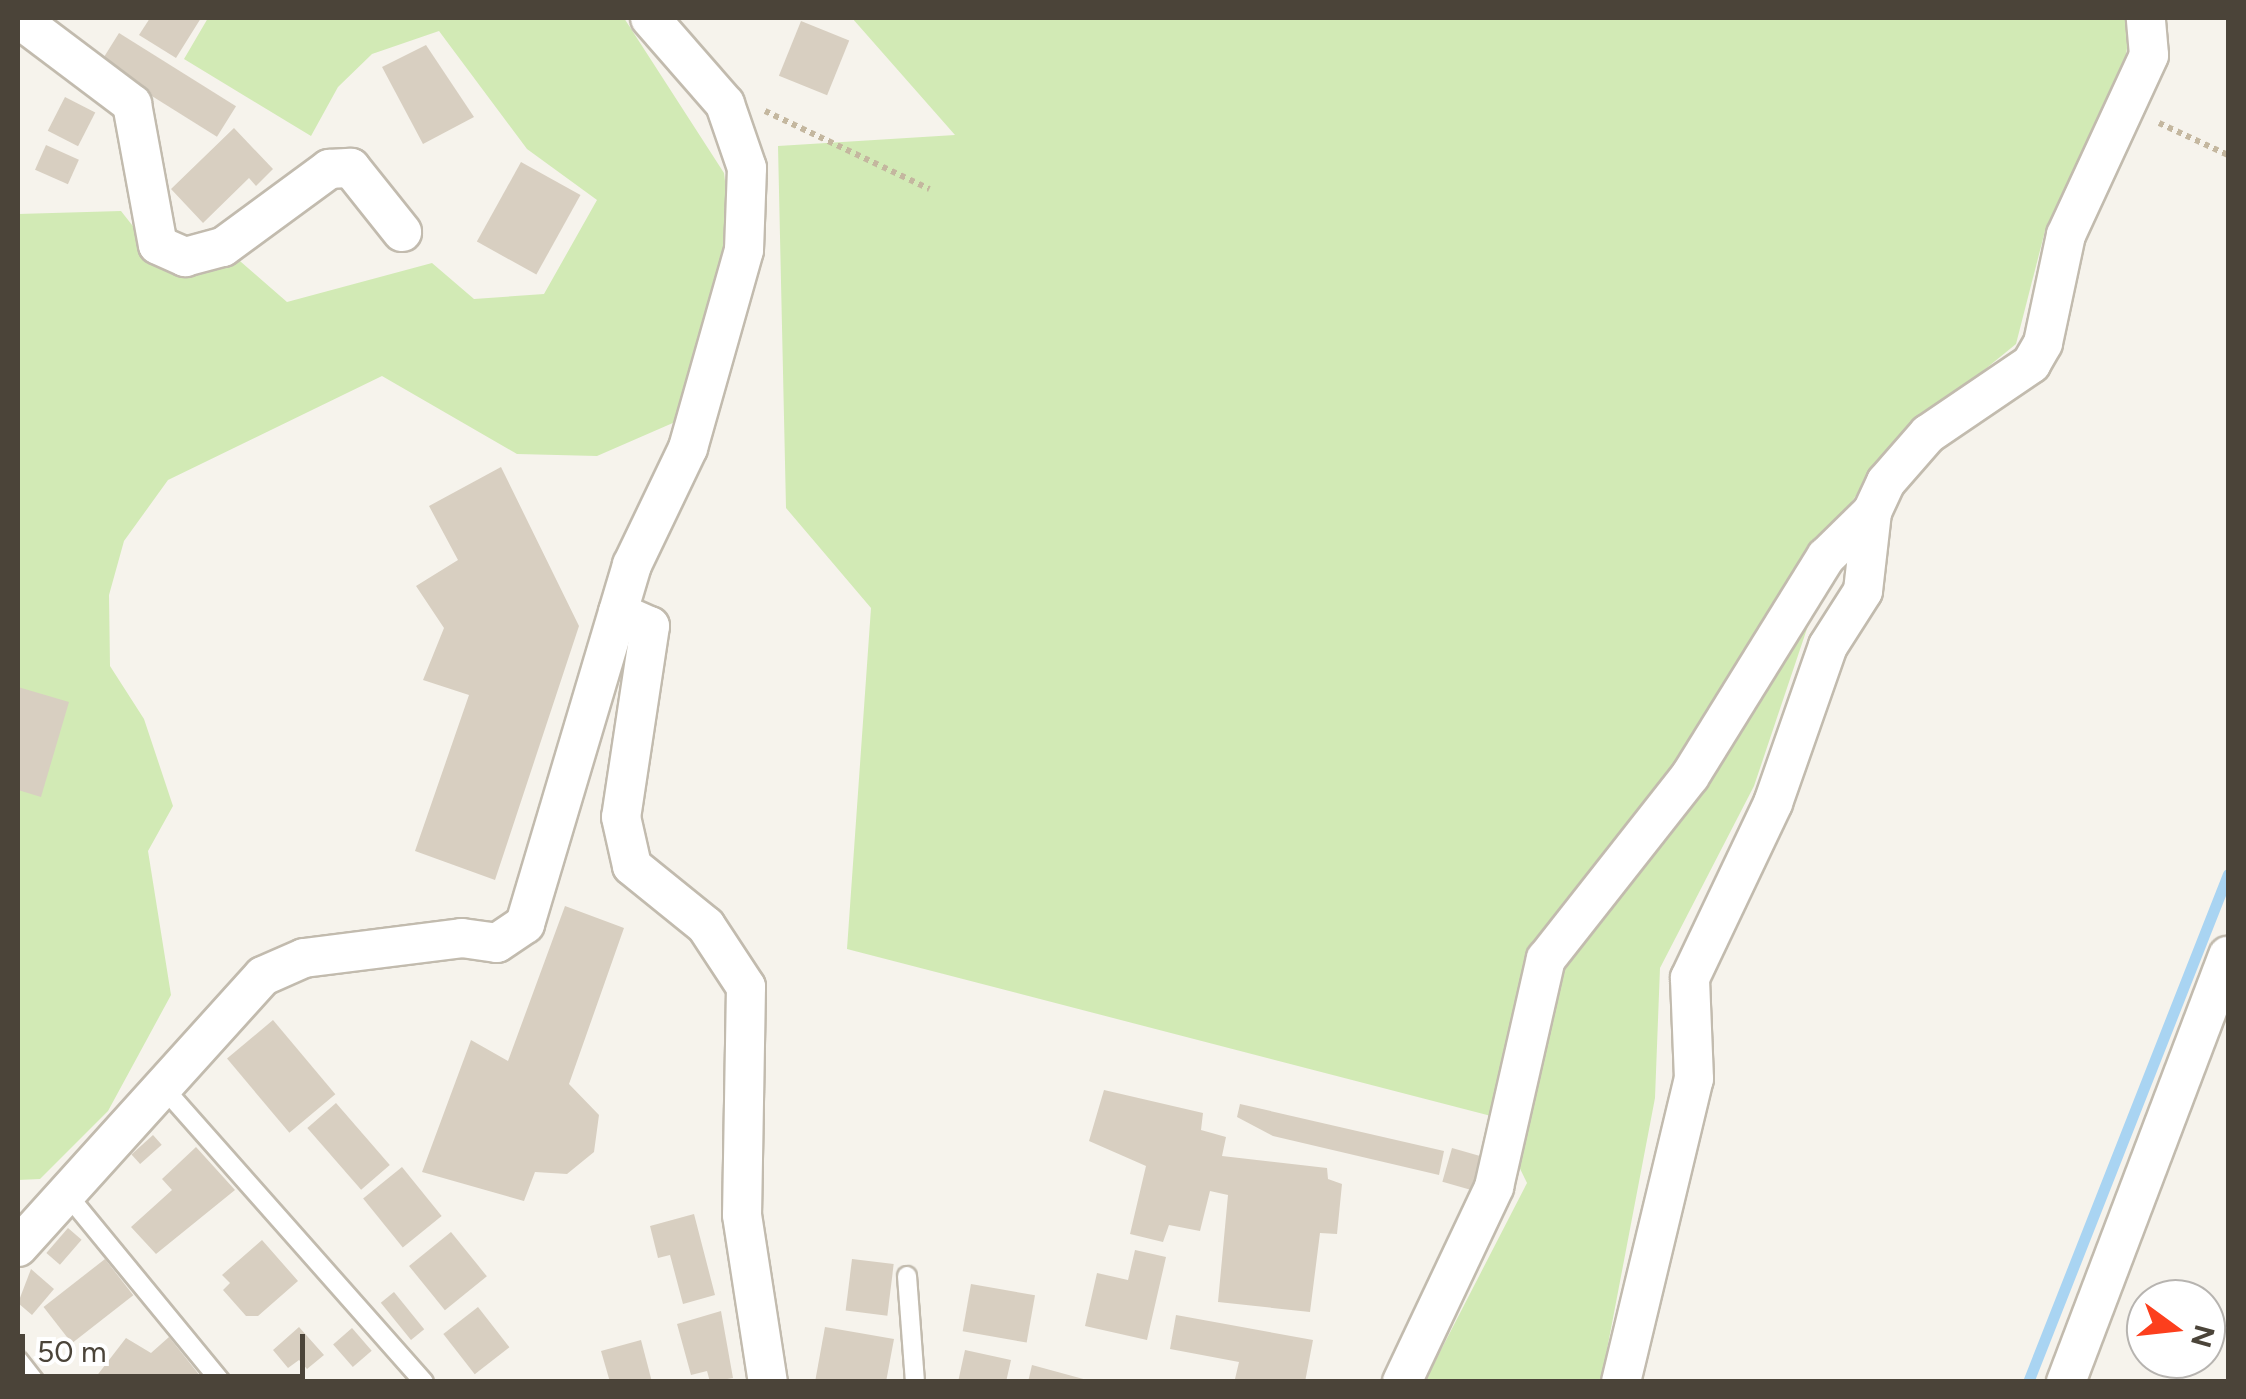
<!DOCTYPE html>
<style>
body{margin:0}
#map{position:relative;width:2246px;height:1399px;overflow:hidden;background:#f6f3ec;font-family:Figtree,sans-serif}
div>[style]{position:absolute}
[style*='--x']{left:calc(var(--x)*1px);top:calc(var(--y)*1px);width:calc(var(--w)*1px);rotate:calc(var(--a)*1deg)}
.green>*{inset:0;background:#d2eab5}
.stream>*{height:11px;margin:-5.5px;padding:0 5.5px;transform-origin:5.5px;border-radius:5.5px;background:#a9d4f2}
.building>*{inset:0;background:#d8cfc1;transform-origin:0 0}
.path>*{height:6px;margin-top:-3px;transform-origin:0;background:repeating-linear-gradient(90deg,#c4b79f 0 5px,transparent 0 10px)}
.roads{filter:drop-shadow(2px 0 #c2bbae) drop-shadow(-2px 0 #c2bbae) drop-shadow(0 2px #c2bbae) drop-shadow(0 -2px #c2bbae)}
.lane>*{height:18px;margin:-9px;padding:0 9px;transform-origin:9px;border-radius:9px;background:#fff}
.street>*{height:38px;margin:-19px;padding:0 19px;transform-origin:19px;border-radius:19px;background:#fff}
span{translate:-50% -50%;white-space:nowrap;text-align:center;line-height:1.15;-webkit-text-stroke:10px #fff;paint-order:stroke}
.frame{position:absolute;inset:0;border:20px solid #4b4439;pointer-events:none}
.north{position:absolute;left:2126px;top:1279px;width:100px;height:100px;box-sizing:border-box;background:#fff;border:2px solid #b7b4b0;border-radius:50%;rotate:105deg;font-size:28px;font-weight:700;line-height:40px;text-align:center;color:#4b4439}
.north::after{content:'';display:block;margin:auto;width:35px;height:45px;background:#fc3f1d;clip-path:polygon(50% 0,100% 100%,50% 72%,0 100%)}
.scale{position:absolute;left:20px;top:1334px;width:285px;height:45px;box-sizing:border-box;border:5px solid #4b4439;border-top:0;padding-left:12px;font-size:30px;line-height:35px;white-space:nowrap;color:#4b4439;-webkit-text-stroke:8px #fff;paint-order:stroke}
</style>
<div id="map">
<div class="green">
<i style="clip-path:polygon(208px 18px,624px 18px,724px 173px,733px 246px,682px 419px,597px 456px,517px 454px,382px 376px,168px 480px,124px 541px,109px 595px,110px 666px,144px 719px,173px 806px,148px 851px,171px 995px,108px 1111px,40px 1179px,18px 1180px,18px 214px,121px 211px,158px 258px,233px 255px,287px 302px,432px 263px,474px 299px,544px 294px,597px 200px,527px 149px,439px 31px,372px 54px,338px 87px,311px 136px,184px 59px)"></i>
<i style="clip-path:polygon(852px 18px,2131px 18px,2122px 85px,2045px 231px,2016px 344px,1891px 446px,1848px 507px,1754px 786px,1660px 968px,1655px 1098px,1601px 1381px,1425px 1381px,1527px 1183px,1495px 1117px,847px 949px,871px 608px,786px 508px,778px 146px,955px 135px)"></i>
</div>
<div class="stream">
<i style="--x:2028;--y:1382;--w:546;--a:-68.51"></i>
</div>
<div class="building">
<i style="clip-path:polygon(150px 18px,201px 18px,176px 58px,139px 35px)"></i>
<i style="left:801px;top:21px;width:52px;height:59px;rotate:22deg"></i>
<i style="left:119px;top:33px;width:138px;height:36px;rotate:32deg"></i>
<i style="clip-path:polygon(426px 45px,474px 117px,423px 144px,382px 67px)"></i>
<i style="left:65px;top:97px;width:34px;height:38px;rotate:27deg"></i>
<i style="clip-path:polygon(234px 128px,273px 169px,256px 186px,249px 178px,203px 223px,171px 189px)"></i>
<i style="left:46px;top:145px;width:36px;height:27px;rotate:24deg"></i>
<i style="left:521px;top:162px;width:68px;height:91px;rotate:29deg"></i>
<i style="clip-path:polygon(501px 467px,579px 626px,495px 880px,415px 851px,469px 695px,423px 680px,444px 628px,416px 586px,458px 560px,429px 506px)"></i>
<i style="clip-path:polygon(18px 687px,69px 702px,41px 797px,18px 790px)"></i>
<i style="clip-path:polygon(565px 906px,624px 928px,569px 1084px,599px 1115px,594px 1152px,567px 1174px,535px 1172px,524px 1201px,422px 1172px,471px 1040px,508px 1061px)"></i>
<i style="left:273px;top:1020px;width:97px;height:60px;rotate:50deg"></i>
<i style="clip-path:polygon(1104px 1090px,1203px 1113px,1201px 1130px,1226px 1137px,1222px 1156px,1327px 1168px,1328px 1179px,1342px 1184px,1337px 1234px,1320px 1233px,1310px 1312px,1218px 1302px,1228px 1195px,1210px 1191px,1200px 1231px,1169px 1225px,1163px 1242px,1130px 1234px,1146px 1166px,1089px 1141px)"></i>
<i style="left:336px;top:1103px;width:82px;height:38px;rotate:49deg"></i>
<i style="clip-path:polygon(1240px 1104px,1444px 1151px,1439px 1175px,1273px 1136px,1237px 1117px)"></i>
<i style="left:153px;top:1135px;width:13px;height:29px;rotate:48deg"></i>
<i style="clip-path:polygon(196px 1147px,235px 1190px,156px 1254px,131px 1227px,172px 1190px,162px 1179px)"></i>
<i style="left:1452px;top:1148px;width:41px;height:35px;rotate:16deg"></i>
<i style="left:402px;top:1167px;width:63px;height:50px;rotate:51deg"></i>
<i style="clip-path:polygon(694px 1214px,715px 1295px,683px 1304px,670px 1255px,658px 1258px,650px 1226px)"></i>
<i style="left:68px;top:1228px;width:18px;height:33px;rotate:41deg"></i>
<i style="left:451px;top:1232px;width:57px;height:54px;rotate:51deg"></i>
<i style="clip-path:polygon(262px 1240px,298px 1281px,258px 1316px,246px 1316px,223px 1290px,230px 1283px,222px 1275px)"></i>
<i style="clip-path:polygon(1135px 1250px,1166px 1257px,1147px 1340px,1085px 1326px,1097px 1273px,1128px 1280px)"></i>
<i style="left:105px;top:1259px;width:46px;height:78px;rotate:52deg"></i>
<i style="left:852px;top:1259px;width:42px;height:52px;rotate:7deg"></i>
<i style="clip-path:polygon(31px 1269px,54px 1289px,32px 1315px,18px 1303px)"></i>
<i style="left:971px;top:1284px;width:65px;height:48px;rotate:10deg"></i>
<i style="left:394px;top:1292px;width:48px;height:17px;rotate:51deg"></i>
<i style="left:478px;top:1307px;width:51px;height:44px;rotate:52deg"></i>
<i style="clip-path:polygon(721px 1311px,733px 1378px,710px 1382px,707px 1371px,691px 1375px,677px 1324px)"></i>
<i style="clip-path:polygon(1176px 1315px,1313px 1340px,1305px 1382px,1235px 1379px,1239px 1362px,1170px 1349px)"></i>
<i style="clip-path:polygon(299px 1327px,324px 1355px,307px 1369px,299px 1360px,288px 1368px,273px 1350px)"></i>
<i style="clip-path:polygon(825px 1327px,894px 1339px,886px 1382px,815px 1382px)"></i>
<i style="left:352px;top:1328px;width:30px;height:25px;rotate:49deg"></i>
<i style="clip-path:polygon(169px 1337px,205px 1382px,92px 1382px,126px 1338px,151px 1353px)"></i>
<i style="clip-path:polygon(641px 1340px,652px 1382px,610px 1382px,601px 1351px)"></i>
<i style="clip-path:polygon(965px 1350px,1011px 1360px,1006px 1382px,958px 1382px)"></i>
<i style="clip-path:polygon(1032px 1365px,1087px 1380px,1087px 1382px,1028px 1382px)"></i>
</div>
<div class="path">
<i style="--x:765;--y:111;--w:182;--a:25.4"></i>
<i style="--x:2159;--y:123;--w:76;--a:24.9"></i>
</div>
<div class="roads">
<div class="lane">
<i style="--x:161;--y:1085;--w:397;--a:48.5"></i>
<i style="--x:66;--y:1193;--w:244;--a:50.6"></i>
<i style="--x:907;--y:1276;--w:106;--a:85.7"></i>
<i style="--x:18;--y:1360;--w:28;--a:52"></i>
</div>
<div class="street">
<i style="--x:18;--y:18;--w:143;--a:37"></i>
<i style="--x:132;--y:104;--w:143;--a:79.6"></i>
<i style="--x:158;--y:245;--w:30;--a:24"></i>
<i style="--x:185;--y:257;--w:39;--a:-15"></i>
<i style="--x:223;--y:247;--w:132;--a:-36.3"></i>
<i style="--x:329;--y:169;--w:22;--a:-3"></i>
<i style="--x:351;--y:168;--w:82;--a:51.4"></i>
<i style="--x:618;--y:612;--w:35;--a:24"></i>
<i style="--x:650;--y:626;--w:193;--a:98.6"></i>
<i style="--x:621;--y:817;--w:50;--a:77.3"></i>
<i style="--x:632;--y:866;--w:95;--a:39"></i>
<i style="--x:706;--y:926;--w:73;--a:56.7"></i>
<i style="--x:746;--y:987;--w:228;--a:91"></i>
<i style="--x:742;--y:1215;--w:169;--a:81.2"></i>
<i style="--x:18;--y:1247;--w:365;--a:-47.9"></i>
<i style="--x:263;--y:976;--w:45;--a:-23.7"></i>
<i style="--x:304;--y:958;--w:159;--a:-7.2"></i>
<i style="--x:462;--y:938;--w:35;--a:8"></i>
<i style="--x:497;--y:943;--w:34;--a:-34"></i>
<i style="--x:525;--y:924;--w:375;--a:-73.4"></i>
<i style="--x:632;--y:565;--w:130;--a:-64.4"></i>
<i style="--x:688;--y:448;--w:206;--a:-74.2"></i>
<i style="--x:744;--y:250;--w:82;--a:-87.9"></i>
<i style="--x:747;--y:168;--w:68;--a:-109"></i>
<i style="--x:725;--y:104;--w:114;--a:-131.1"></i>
<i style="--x:1402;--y:1382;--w:216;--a:-64.7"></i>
<i style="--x:1494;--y:1187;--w:234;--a:-77.2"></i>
<i style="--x:1546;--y:959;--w:233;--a:-51.8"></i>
<i style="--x:1690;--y:776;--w:258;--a:-58.2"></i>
<i style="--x:1826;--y:557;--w:64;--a:-44.4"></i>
<i style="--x:1621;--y:1382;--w:312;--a:-76.5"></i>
<i style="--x:1694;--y:1079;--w:101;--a:-92.3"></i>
<i style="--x:1690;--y:978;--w:194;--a:-64.6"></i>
<i style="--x:1773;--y:803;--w:166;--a:-70.7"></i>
<i style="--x:1828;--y:646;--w:65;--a:-57.5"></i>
<i style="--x:1863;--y:591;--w:80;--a:-83.5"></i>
<i style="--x:1872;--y:512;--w:33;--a:-65"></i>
<i style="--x:1886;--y:482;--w:64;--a:-48.8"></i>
<i style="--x:1928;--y:434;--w:125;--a:-34.2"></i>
<i style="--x:2031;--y:364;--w:24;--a:-60"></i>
<i style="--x:2043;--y:343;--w:110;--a:-78"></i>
<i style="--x:2066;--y:235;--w:198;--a:-65.2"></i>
<i style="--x:2149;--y:55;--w:37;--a:-95"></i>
<i style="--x:2066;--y:1382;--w:456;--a:-69.2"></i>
</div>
</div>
<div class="frame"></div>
<div class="north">N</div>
<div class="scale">50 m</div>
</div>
